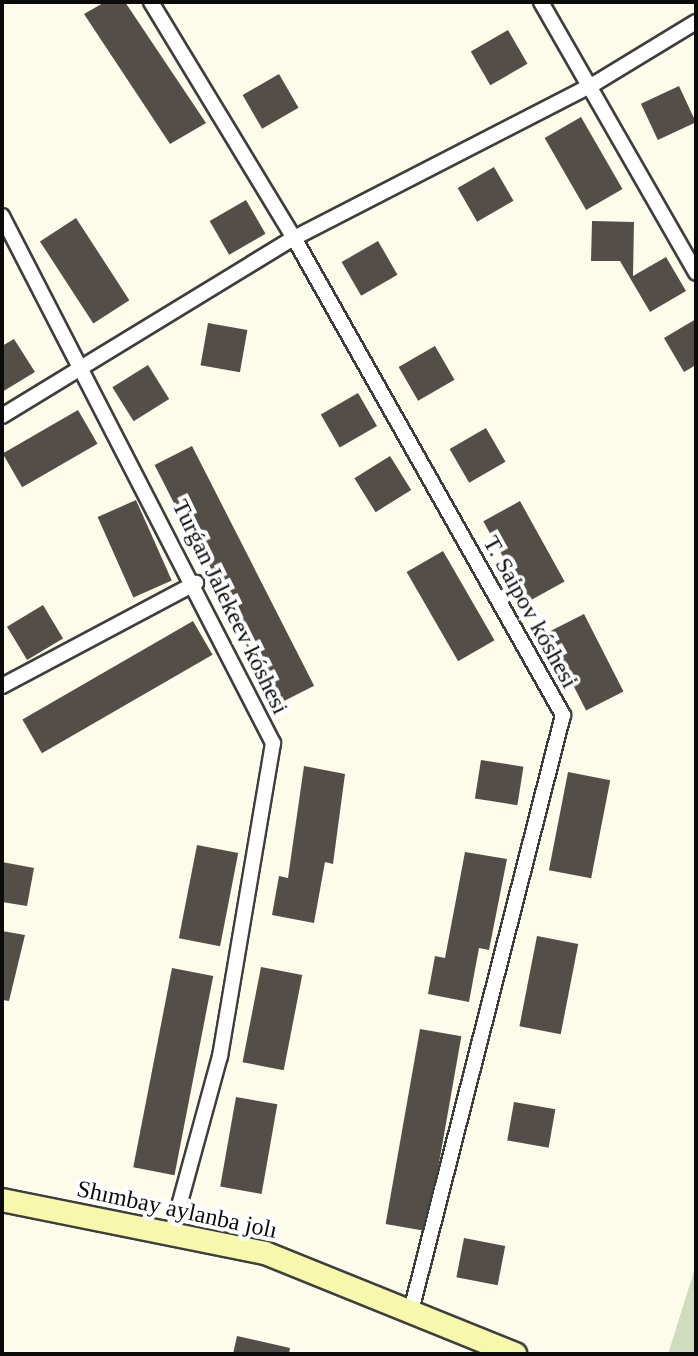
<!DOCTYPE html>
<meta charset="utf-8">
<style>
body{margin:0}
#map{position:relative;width:698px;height:1356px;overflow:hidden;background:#fdfceb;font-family:"Times New Roman",serif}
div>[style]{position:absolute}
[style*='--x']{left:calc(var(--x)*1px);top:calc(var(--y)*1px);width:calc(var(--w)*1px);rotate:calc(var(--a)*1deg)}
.cemetery>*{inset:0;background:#cfddbe}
.building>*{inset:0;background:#534e48;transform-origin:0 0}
.roads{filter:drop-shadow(2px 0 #3e3e3e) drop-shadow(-2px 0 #3e3e3e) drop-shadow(0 2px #3e3e3e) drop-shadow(0 -2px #3e3e3e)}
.street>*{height:14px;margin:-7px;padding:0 7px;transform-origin:7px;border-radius:7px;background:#fff}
.secondary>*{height:22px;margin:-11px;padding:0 11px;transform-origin:11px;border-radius:11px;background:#f6f9ab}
span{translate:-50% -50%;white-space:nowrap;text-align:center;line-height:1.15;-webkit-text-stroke:8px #fff;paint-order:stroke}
.street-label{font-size:24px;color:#0b0b0b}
.frame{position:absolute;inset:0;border:4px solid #0b0b0b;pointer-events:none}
</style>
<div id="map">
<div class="cemetery">
<i style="clip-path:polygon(696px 1265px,696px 1354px,668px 1354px)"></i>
</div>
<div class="building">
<i style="clip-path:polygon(105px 2px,125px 2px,206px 123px,170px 144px,84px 14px)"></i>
<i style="left:508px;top:30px;width:39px;height:43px;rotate:60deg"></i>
<i style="left:279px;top:74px;width:39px;height:42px;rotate:60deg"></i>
<i style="left:679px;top:86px;width:40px;height:42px;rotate:65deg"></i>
<i style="left:581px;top:117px;width:83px;height:42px;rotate:60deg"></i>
<i style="left:494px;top:167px;width:39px;height:42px;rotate:60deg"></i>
<i style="left:246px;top:200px;width:39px;height:42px;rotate:60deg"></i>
<i style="left:76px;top:218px;width:98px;height:43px;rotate:57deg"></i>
<i style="clip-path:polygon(592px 221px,634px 222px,633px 276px,666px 257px,686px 291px,650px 312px,620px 261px,591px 261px)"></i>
<i style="left:378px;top:241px;width:39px;height:42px;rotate:60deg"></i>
<i style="clip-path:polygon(696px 319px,696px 365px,684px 372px,664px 338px)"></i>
<i style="left:208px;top:323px;width:40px;height:43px;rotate:10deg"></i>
<i style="clip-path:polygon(14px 339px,35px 372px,2px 392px,2px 346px)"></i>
<i style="left:435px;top:346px;width:39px;height:42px;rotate:60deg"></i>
<i style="left:148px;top:365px;width:40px;height:42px;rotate:58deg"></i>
<i style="left:358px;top:393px;width:38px;height:43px;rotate:60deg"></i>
<i style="left:78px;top:410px;width:39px;height:87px;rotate:60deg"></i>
<i style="left:486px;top:428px;width:39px;height:42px;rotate:60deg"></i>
<i style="left:192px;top:446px;width:269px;height:42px;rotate:63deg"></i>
<i style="left:390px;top:456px;width:40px;height:42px;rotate:58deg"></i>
<i style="left:136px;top:500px;width:88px;height:42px;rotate:66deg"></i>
<i style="left:520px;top:501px;width:92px;height:42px;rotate:61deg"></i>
<i style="left:443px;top:551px;width:103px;height:42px;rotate:60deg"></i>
<i style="left:43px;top:605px;width:39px;height:42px;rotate:59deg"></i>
<i style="left:584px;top:614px;width:87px;height:42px;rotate:63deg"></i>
<i style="left:193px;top:621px;width:39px;height:197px;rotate:60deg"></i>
<i style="left:481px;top:760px;width:43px;height:39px;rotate:9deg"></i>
<i style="clip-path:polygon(304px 766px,345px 774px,333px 864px,325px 862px,314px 923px,272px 915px,279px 876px,288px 878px)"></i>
<i style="left:568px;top:772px;width:43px;height:100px;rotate:11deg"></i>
<i style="left:197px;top:845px;width:42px;height:95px;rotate:11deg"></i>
<i style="clip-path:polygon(465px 852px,507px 859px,489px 950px,479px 948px,469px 1002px,428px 994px,435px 956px,445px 958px)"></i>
<i style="clip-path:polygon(2px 862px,34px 868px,27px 906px,2px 902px)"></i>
<i style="clip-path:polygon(2px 931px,25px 935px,9px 1001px,2px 1000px)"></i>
<i style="left:537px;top:936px;width:42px;height:92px;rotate:11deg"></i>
<i style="left:261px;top:967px;width:42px;height:97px;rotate:11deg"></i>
<i style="left:172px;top:968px;width:42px;height:203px;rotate:11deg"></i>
<i style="left:420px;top:1029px;width:42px;height:198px;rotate:10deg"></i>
<i style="left:236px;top:1097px;width:42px;height:91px;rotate:10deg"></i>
<i style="left:514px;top:1102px;width:42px;height:39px;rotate:10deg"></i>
<i style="left:464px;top:1238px;width:42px;height:40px;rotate:11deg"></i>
<i style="clip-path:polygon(237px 1336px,290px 1348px,289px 1354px,233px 1354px)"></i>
</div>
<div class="roads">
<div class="street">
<i style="--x:151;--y:2;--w:276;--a:58.8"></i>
<i style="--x:294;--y:238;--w:548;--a:60.58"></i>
<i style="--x:563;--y:715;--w:611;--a:104.31"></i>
<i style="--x:541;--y:2;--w:312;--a:60.2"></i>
<i style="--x:2;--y:216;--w:593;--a:62.79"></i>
<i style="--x:273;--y:743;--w:317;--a:99.6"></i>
<i style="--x:220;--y:1056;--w:186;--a:105.3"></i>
<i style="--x:2;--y:416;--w:342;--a:-31.4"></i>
<i style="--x:294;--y:238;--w:337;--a:-27.2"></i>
<i style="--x:594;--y:84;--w:119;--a:-31.3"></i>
<i style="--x:2;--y:686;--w:220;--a:-28"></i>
</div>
<div class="secondary">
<i style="--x:2;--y:1200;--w:268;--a:11.4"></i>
<i style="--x:265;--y:1253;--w:270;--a:22"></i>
</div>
</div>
<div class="street-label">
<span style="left:230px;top:607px;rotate:64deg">Turǵan Jalekeev kóshesi</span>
<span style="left:530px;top:612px;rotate:61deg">T. Saipov kóshesi</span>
<span style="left:177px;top:1210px;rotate:12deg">Shımbay aylanba jolı</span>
</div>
<div class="frame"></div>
</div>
